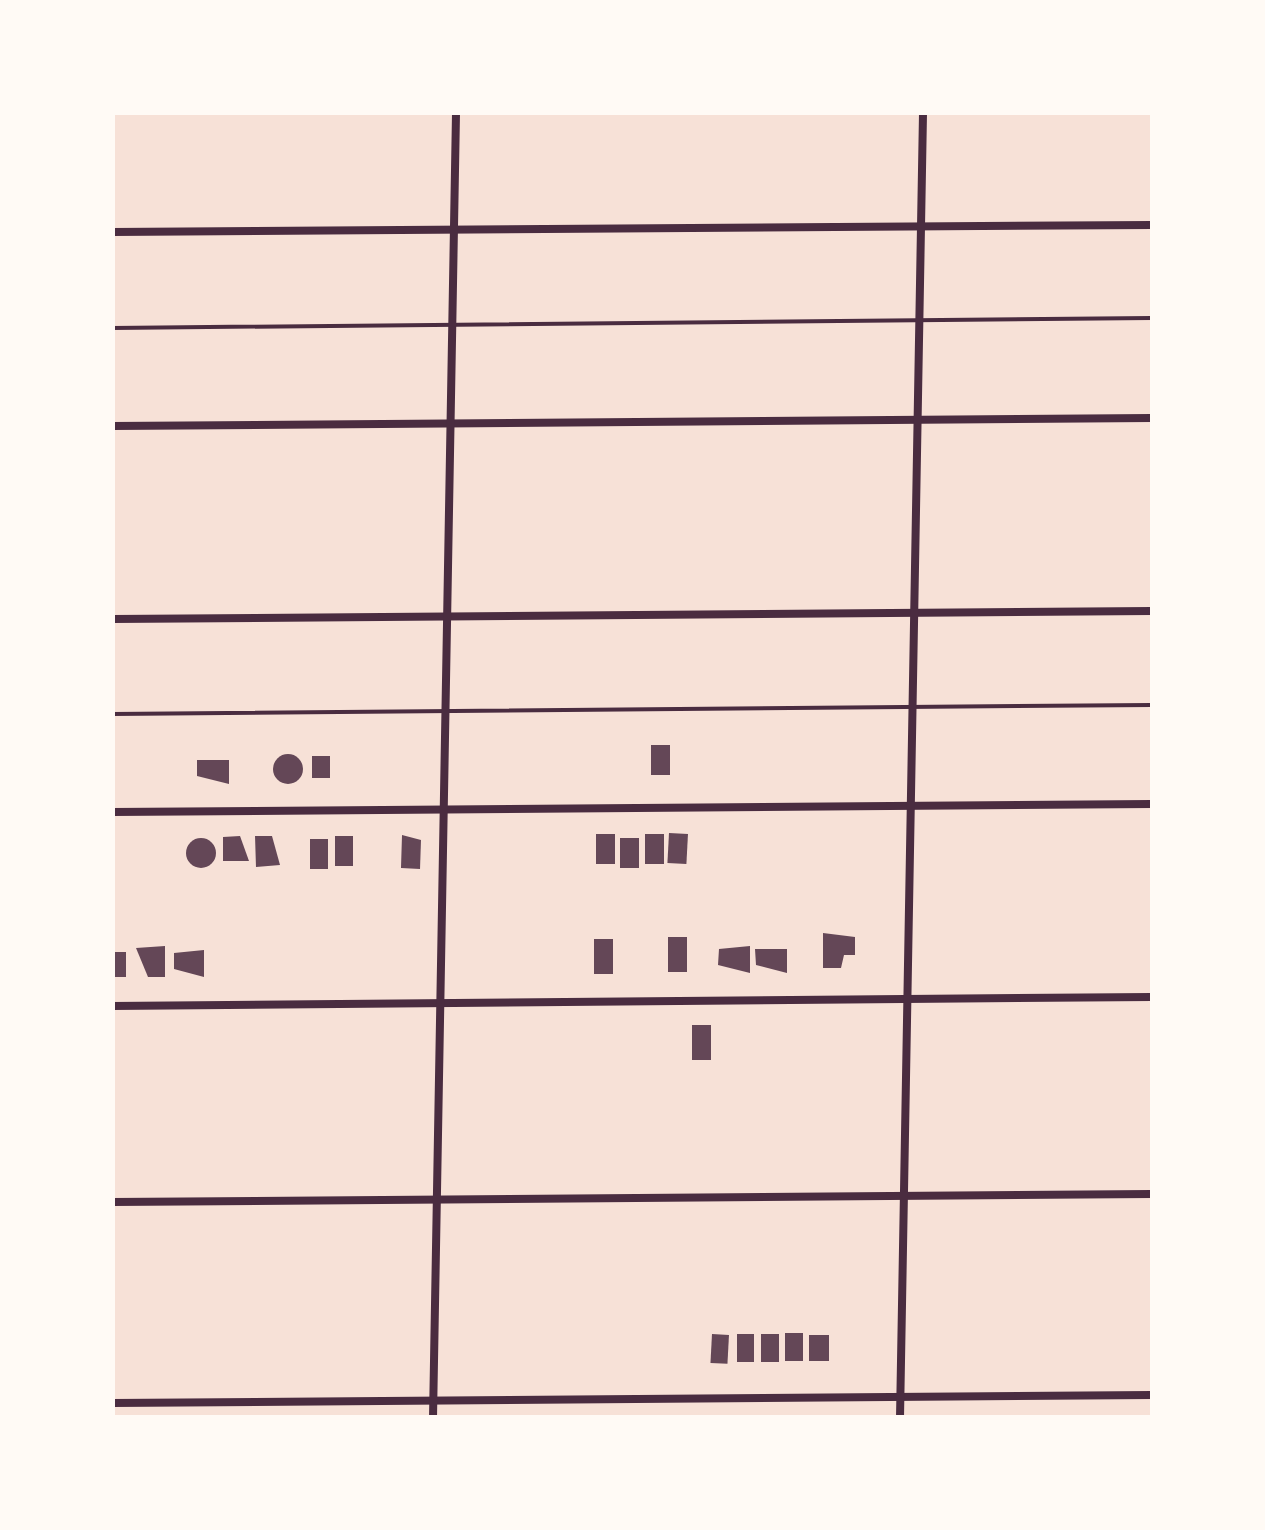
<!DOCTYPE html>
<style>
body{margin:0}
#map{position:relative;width:1265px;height:1530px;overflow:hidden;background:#f7e1d7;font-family:"Noto Serif",serif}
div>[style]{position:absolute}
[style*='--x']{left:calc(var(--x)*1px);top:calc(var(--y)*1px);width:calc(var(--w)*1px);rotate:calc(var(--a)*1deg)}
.building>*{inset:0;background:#644757;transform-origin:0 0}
.round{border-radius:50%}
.service>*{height:4px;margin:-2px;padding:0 2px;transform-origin:2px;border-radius:2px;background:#4a2c40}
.minor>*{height:8px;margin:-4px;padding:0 4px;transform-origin:4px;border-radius:4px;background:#4a2c40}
span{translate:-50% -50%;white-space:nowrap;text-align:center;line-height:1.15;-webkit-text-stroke:10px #fffaf5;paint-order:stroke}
.frame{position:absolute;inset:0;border:115px solid #fffaf5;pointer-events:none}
</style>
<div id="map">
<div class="building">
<i style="left:651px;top:745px;width:19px;height:30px"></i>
<i class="round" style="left:273px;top:754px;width:30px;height:30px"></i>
<i style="left:312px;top:756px;width:18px;height:22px"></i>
<i style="clip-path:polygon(197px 760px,229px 760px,229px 784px,197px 776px)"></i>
<i style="left:669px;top:833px;width:19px;height:30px;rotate:3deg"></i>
<i style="left:596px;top:834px;width:19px;height:30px"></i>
<i style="left:645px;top:834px;width:19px;height:30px"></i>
<i style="clip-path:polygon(402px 835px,421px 840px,420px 869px,401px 868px)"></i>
<i style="clip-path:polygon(240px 836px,249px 861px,223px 861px,223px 837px)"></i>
<i style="clip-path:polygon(255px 836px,272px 836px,280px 865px,256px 867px)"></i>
<i style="left:335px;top:836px;width:18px;height:30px"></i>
<i style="left:620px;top:838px;width:19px;height:30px"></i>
<i class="round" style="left:186px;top:838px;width:30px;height:30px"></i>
<i style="left:310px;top:839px;width:18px;height:30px"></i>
<i style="clip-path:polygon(823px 933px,855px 937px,855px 955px,844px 955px,841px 968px,823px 968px)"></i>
<i style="left:668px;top:937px;width:19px;height:35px"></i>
<i style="left:594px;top:939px;width:19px;height:35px"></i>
<i style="clip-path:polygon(165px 946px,165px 977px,148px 977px,136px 948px)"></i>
<i style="clip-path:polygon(750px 946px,750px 973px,718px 965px,719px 949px)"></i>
<i style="clip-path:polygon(755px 949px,787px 949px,787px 973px,756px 965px)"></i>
<i style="clip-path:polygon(204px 950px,204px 977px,174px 969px,174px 953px)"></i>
<i style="left:112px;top:952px;width:14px;height:25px"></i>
<i style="left:692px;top:1025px;width:19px;height:35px"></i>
<i style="left:785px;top:1333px;width:18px;height:28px"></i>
<i style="left:712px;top:1334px;width:17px;height:29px;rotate:3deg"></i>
<i style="left:737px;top:1334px;width:17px;height:28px"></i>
<i style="left:761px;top:1334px;width:18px;height:28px"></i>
<i style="left:809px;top:1335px;width:20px;height:26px"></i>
</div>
<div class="service">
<i style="--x:112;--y:328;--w:1040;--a:-0.55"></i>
<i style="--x:112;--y:714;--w:1040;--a:-0.5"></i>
</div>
<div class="minor">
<i style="--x:112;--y:232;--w:1040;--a:-0.39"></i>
<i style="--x:112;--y:426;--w:1040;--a:-0.44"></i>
<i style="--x:112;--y:619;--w:1040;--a:-0.44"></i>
<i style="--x:112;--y:812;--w:1040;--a:-0.44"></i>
<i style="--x:112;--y:1006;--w:1040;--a:-0.5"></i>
<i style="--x:112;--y:1202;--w:1040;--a:-0.44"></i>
<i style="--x:112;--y:1403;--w:1040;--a:-0.44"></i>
<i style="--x:433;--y:1418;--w:1306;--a:-88.99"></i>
<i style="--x:900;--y:1418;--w:1306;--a:-88.99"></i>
</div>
<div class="frame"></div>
</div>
